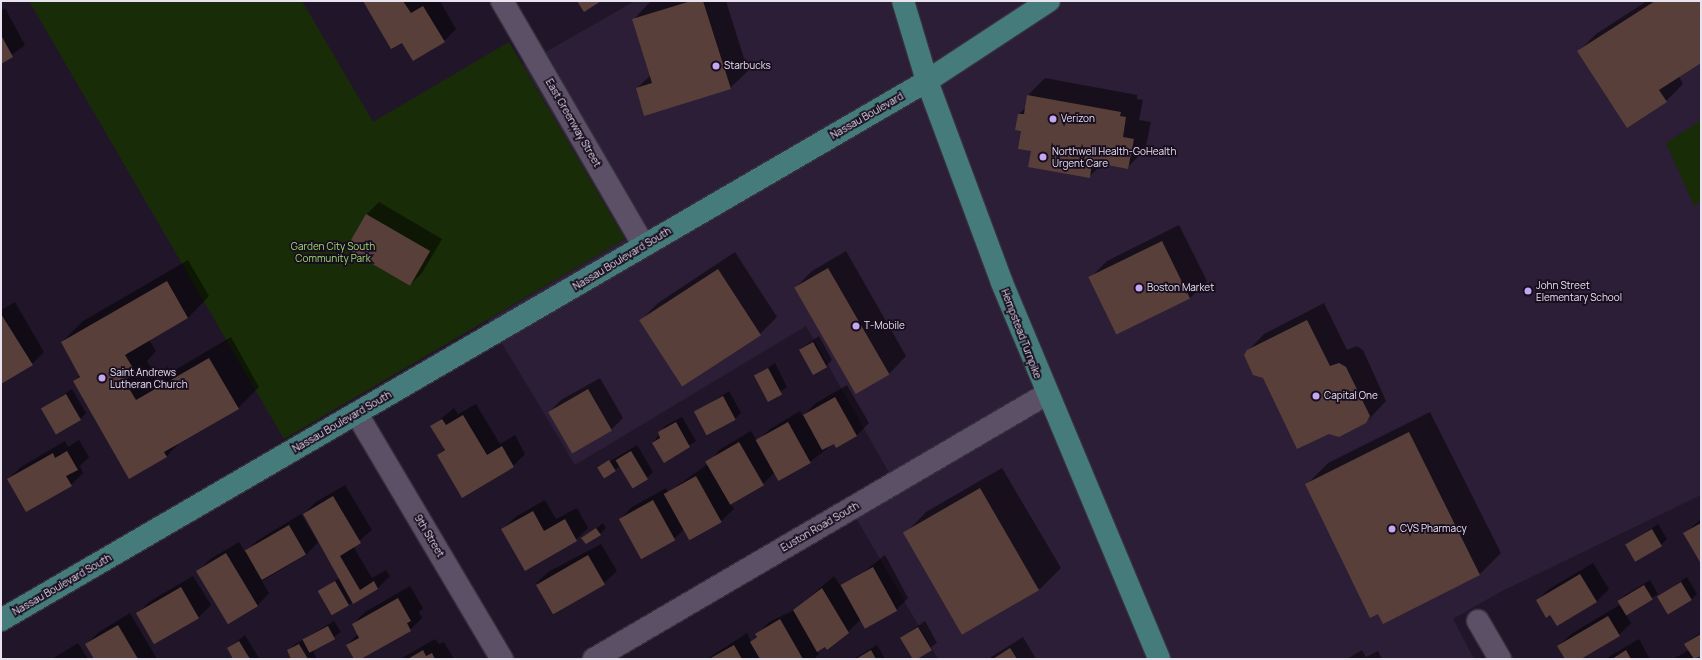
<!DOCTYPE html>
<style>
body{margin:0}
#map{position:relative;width:1702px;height:660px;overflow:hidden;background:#211629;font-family:Manrope,sans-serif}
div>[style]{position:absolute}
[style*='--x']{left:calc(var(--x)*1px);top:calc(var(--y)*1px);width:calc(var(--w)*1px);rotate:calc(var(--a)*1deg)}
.built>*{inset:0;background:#2b1e36}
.green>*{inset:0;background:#192c08}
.shadow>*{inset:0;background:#0007}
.building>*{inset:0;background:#593f3a;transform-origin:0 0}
.roads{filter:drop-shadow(1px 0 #37303d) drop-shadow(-1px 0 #37303d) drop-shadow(0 1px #37303d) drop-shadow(0 -1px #37303d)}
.minor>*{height:22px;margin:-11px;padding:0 11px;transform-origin:11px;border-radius:11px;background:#5c5066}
.major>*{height:22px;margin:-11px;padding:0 11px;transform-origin:11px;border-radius:11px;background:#467b7c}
.dots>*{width:11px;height:11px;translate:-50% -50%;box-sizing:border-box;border:2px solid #170d1f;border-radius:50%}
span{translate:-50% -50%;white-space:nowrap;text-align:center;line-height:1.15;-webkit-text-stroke:3.5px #170d1f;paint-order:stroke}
.poi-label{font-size:10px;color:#e9e2ef}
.left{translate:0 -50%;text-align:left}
.street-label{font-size:10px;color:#e9e2ef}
.park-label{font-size:10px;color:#9fdd6d}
.frame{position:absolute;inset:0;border:2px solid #e9e2ef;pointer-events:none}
</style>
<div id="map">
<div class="built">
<i style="clip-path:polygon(635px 1px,1701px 1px,1701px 495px,1500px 592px,1453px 619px,1474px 659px,938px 659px,852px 511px,896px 485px,806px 326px,575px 465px,488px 320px,625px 239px,523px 65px)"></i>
</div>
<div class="green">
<i style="clip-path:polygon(29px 1px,302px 1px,373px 122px,509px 42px,625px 239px,284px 439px)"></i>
<i style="clip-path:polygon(1701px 120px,1701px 201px,1694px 206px,1666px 143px)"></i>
</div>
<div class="shadow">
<i style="clip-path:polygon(364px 1px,440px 1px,456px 29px,444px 41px,402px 41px)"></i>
<i style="clip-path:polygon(726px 1px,748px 71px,730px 88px,637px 88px,651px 75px,633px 20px,650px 2px)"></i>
<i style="clip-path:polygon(1647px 1px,1701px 1px,1701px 62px,1679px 76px,1683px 84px,1666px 101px,1579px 51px,1596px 34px)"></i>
<i style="clip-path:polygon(5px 8px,25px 45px,1px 63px,1px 11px)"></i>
<i style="clip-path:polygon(1045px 78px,1137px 95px,1137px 99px,1143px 100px,1139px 120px,1151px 122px,1145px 150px,1128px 167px,1103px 163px,1089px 177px,1032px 151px,1019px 114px,1026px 107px,1028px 95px)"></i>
<i style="clip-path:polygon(379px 202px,442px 239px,422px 273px,410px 285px,367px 214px)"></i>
<i style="clip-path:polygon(1179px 225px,1207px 281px,1190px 298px,1116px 332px,1090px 278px,1107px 261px)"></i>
<i style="clip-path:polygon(846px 251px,906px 356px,889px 374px,795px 288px,812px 271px)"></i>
<i style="clip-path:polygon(735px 252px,777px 317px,760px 334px,641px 320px,658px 303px)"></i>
<i style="clip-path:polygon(188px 260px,209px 296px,188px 318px,149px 340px,156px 351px,147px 361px,158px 380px,231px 337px,259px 387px,238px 408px,182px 440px,166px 457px,74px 381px,80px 375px,62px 342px,83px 321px)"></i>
<i style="clip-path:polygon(15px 302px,44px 352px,32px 364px,1px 382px,1px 310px)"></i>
<i style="clip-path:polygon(1324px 303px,1347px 350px,1357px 346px,1363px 350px,1386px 401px,1369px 419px,1339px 435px,1263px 377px,1247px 352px,1264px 334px)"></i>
<i style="clip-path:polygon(819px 336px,832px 360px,826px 366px,800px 349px)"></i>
<i style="clip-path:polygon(775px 363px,787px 387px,768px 400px,755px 377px)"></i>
<i style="clip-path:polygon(600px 378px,623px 418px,611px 430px,549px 412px,561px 400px)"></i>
<i style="clip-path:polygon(847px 385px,869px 423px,856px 436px,834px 443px,810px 462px,775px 472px,763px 484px,730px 503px,734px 509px,721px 521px,691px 538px,685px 528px,674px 539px,620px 519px,632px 507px,666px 488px,668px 492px,708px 464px,719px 450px,751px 431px,757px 441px,770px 429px,800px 411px,803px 416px,816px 403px)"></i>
<i style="clip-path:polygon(72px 389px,86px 413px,80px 419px,42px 409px)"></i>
<i style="clip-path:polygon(729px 391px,741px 413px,735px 419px,695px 413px)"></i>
<i style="clip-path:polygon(476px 404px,500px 444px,515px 435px,525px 454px,513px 466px,438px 455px,445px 448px,432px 426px,454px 408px,458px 414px)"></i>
<i style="clip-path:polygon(1430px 412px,1501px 553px,1480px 574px,1307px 484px,1328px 463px)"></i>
<i style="clip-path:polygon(682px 417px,696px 441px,664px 462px,653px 443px,665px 426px)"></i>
<i style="clip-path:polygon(79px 440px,89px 457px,80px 466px,83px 473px,71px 485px,8px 479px,21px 467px,65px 441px,68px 447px)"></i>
<i style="clip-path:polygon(637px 445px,653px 472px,647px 478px,620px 466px,615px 470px,599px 468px)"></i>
<i style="clip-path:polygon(1002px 468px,1061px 568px,1040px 589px,905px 534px,926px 512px)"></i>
<i style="clip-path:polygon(345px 485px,372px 530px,353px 546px,372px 578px,386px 570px,390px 576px,378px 588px,348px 605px,319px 592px,339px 578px,304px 514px,316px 502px)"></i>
<i style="clip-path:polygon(545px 500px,556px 519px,577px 508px,588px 528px,576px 540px,503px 529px,515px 517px)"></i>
<i style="clip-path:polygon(301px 514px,318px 542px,306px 555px,262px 581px,269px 593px,257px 606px,198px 572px,210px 559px,239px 542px,245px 552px,258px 540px)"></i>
<i style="clip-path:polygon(1701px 519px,1701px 560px,1684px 534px)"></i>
<i style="clip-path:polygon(603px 523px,606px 528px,600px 534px,583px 538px)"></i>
<i style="clip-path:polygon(1658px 524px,1667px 539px,1661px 545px,1627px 545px)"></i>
<i style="clip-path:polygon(601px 544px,617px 571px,604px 583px,553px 615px,536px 584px,548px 572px)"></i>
<i style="clip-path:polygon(885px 555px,908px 598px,896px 610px,861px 619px,848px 632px,817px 650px,819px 654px,814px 659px,707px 659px,747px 633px,751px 642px,769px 622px,794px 610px,834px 576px,856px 609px,844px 588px)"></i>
<i style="clip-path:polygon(1593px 563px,1609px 589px,1597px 601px,1558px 624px,1537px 601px,1549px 589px)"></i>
<i style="clip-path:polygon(193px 576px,211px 605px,199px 617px,154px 644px,137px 614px,149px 602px)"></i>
<i style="clip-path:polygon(1687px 577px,1697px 594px,1691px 600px,1659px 597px)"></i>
<i style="clip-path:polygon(1650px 580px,1658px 594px,1626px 615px,1631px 623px,1619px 635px,1579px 659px,1566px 659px,1559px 646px,1571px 634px,1621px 604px,1619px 601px,1625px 595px)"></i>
<i style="clip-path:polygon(410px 586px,423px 608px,419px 612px,422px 618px,410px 630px,355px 659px,347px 645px,358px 634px,353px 624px,365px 612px)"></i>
<i style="clip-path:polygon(130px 613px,157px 659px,95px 659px,87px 644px,99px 632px)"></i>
<i style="clip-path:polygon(334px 621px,341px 632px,313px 651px,317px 659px,292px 659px,288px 651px,294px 645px)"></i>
<i style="clip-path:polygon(925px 621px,937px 643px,914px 659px,902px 637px)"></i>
<i style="clip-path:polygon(1701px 632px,1701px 654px,1695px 659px,1673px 659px,1689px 650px,1685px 644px)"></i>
<i style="clip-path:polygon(245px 635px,259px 658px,258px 659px,234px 659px,228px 648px)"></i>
<i style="clip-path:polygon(1023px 637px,1036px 659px,989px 659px,991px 657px)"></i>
<i style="clip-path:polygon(435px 639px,439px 644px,444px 642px,454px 659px,400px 659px)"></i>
<i style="clip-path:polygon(1639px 639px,1650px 659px,1605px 659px)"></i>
<i style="clip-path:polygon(78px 643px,88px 659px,52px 659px)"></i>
<i style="clip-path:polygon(877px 645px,885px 659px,855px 659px,858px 656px)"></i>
<i style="clip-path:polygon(1362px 650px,1366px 657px,1378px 651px,1382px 659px,1347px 659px)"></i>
</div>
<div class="building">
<i style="clip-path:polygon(363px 1px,403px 1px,411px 13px,423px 6px,445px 42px,413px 61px,402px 43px,391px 49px)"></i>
<i style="clip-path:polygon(577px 1px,601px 1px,584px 12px)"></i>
<i style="clip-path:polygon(691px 1px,703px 1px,731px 89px,644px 116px,636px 88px,652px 83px,632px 19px)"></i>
<i style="clip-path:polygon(1655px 1px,1701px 1px,1701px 63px,1659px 90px,1667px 102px,1627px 128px,1577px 51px)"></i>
<i style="clip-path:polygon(1px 35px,13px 57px,1px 64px)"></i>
<i style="clip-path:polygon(1027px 95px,1121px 112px,1120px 116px,1126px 117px,1123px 137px,1134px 139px,1128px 169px,1092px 162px,1090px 178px,1028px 167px,1031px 151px,1018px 149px,1021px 131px,1015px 130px,1018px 114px,1024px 114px)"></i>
<i style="left:366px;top:214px;width:74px;height:40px;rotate:30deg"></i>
<i style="left:1162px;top:241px;width:64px;height:82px;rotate:64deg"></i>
<i style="left:828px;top:268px;width:123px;height:39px;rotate:60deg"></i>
<i style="left:718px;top:269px;width:79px;height:94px;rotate:57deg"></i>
<i style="clip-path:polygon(167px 281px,188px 318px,125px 355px,136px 373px,124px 380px,136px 400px,209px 358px,239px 409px,164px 452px,167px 457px,129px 479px,73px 381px,80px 377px,61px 342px)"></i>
<i style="clip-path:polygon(1px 314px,33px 365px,1px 384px)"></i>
<i style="clip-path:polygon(1307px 320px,1330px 366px,1339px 363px,1346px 367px,1370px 416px,1366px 423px,1339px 437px,1329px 434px,1297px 449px,1263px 378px,1253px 375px,1244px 355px,1247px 350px)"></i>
<i style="left:813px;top:342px;width:29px;height:16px;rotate:61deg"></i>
<i style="left:768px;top:368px;width:30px;height:16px;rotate:62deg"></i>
<i style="left:588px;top:389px;width:48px;height:46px;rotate:60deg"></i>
<i style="left:66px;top:394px;width:30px;height:29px;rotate:60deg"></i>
<i style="left:723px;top:396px;width:27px;height:33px;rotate:62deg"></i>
<i style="clip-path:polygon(835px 397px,857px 436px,836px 448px,834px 444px,822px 450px,803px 415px)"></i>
<i style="clip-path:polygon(463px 415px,487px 455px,502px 446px,514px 467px,462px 498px,437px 455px,445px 450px,430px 426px,442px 419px,446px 425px)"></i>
<i style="clip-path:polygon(676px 422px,690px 447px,664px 463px,652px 443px,660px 438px,658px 432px)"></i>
<i style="left:788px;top:422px;width:47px;height:37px;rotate:61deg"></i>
<i style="clip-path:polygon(1409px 432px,1480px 575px,1383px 624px,1378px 614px,1370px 618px,1305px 484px)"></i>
<i style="left:739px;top:442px;width:50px;height:39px;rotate:60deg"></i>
<i style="clip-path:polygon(67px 451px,78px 470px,66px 476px,72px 486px,26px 512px,7px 479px,53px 453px,55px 458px)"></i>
<i style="left:631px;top:451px;width:33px;height:18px;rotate:59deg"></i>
<i style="left:609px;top:460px;width:13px;height:14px;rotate:58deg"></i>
<i style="left:696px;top:476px;width:53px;height:37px;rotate:61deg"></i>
<i style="left:980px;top:488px;width:118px;height:89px;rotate:60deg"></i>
<i style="clip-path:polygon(333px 496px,361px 543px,340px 556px,360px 590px,374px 581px,378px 589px,353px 604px,303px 514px)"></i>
<i style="left:653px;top:500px;width:46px;height:39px;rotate:61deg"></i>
<i style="clip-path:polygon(533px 511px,544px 531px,565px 519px,577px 541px,525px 571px,501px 529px)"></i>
<i style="clip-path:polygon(1701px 523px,1701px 561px,1700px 562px,1683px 533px)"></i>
<i style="left:289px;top:525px;width:34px;height:51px;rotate:60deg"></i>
<i style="clip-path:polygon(596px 528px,601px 535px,586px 544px,581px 538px)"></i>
<i style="left:1652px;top:529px;width:20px;height:31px;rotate:60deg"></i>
<i style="left:226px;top:553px;width:62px;height:35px;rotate:59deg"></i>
<i style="left:588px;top:555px;width:34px;height:60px;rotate:60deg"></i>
<i style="left:873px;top:567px;width:50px;height:37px;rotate:61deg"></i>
<i style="clip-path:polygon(1580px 574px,1597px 602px,1557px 626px,1550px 615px,1546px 618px,1536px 600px)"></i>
<i style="left:335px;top:581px;width:28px;height:20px;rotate:60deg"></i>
<i style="left:1681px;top:582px;width:21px;height:28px;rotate:59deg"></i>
<i style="left:1644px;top:585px;width:17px;height:31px;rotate:59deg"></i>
<i style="left:181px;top:587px;width:36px;height:52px;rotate:60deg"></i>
<i style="clip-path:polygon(822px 588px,849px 633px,827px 650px,825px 647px,817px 652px,793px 610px)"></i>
<i style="clip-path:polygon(398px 598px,411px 621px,407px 623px,411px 631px,361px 659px,354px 659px,346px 645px,359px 638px,352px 624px)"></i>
<i style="clip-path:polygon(1608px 616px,1620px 636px,1581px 659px,1565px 659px,1557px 646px)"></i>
<i style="clip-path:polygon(780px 619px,803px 659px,760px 659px,750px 642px,757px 637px,755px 634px)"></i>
<i style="clip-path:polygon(118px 625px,138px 659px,94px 659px,85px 644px)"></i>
<i style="left:328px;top:626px;width:15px;height:29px;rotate:62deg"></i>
<i style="left:918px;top:627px;width:27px;height:21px;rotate:59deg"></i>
<i style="clip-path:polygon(1701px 634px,1701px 656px,1694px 659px,1684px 644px)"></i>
<i style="clip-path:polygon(239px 641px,250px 659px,233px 659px,227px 648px)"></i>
<i style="clip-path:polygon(299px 644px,308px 659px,291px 659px,287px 650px)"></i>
<i style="clip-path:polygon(734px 645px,742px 659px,709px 659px)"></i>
<i style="clip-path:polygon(1010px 648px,1017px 659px,993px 659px)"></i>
<i style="clip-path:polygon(423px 650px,426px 656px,432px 653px,435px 659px,408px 659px)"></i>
<i style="clip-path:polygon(871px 650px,876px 659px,856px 659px)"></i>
<i style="clip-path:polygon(1626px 650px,1631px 659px,1612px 659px)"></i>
</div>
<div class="roads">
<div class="minor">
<i style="--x:502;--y:1;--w:283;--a:59.9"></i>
<i style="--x:357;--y:414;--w:285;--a:59.4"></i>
<i style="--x:1478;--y:621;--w:44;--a:59.9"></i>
<i style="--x:594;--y:659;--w:523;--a:-30.34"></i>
</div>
<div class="major">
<i style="--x:903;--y:1;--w:84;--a:73.3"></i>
<i style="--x:927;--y:81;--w:215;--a:69.6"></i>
<i style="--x:1002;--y:283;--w:407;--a:67.3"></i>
<i style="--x:1;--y:620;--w:1071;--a:-30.2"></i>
<i style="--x:927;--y:81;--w:146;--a:-33.3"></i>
</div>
</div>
<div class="dots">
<i style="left:716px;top:66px;background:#c4a7f1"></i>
<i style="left:1053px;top:119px;background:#c4a7f1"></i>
<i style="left:1043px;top:157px;background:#c4a7f1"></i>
<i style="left:1139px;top:288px;background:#c4a7f1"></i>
<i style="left:1528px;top:291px;background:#c4a7f1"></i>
<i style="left:856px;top:326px;background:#c4a7f1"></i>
<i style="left:102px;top:378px;background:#c4a7f1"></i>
<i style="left:1316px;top:396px;background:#c4a7f1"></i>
<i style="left:1392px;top:529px;background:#c4a7f1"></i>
</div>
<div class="poi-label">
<span class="left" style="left:724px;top:66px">Starbucks</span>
<span class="left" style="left:1061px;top:119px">Verizon</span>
<span class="left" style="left:1052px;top:157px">Northwell Health-GoHealth<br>Urgent Care</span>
<span class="left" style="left:1536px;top:291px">John Street<br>Elementary School</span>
<span class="left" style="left:1147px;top:288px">Boston Market</span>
<span class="left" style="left:864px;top:326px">T-Mobile</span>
<span class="left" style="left:110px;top:378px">Saint Andrews<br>Lutheran Church</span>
<span class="left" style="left:1324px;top:396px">Capital One</span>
<span class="left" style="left:1400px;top:529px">CVS Pharmacy</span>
</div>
<div class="street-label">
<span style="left:867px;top:116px;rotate:-30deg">Nassau Boulevard</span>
<span style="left:573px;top:123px;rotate:60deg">East Greenway Street</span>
<span style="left:622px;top:259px;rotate:-31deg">Nassau Boulevard South</span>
<span style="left:1021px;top:334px;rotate:69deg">Hempstead Turnpike</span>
<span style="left:342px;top:422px;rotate:-30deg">Nassau Boulevard South</span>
<span style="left:820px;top:527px;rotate:-30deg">Euston Road South</span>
<span style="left:429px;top:536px;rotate:59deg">9th Street</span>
<span style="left:62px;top:585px;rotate:-30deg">Nassau Boulevard South</span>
</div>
<div class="park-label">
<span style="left:333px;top:252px">Garden City South<br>Community Park</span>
</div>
<div class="frame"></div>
</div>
